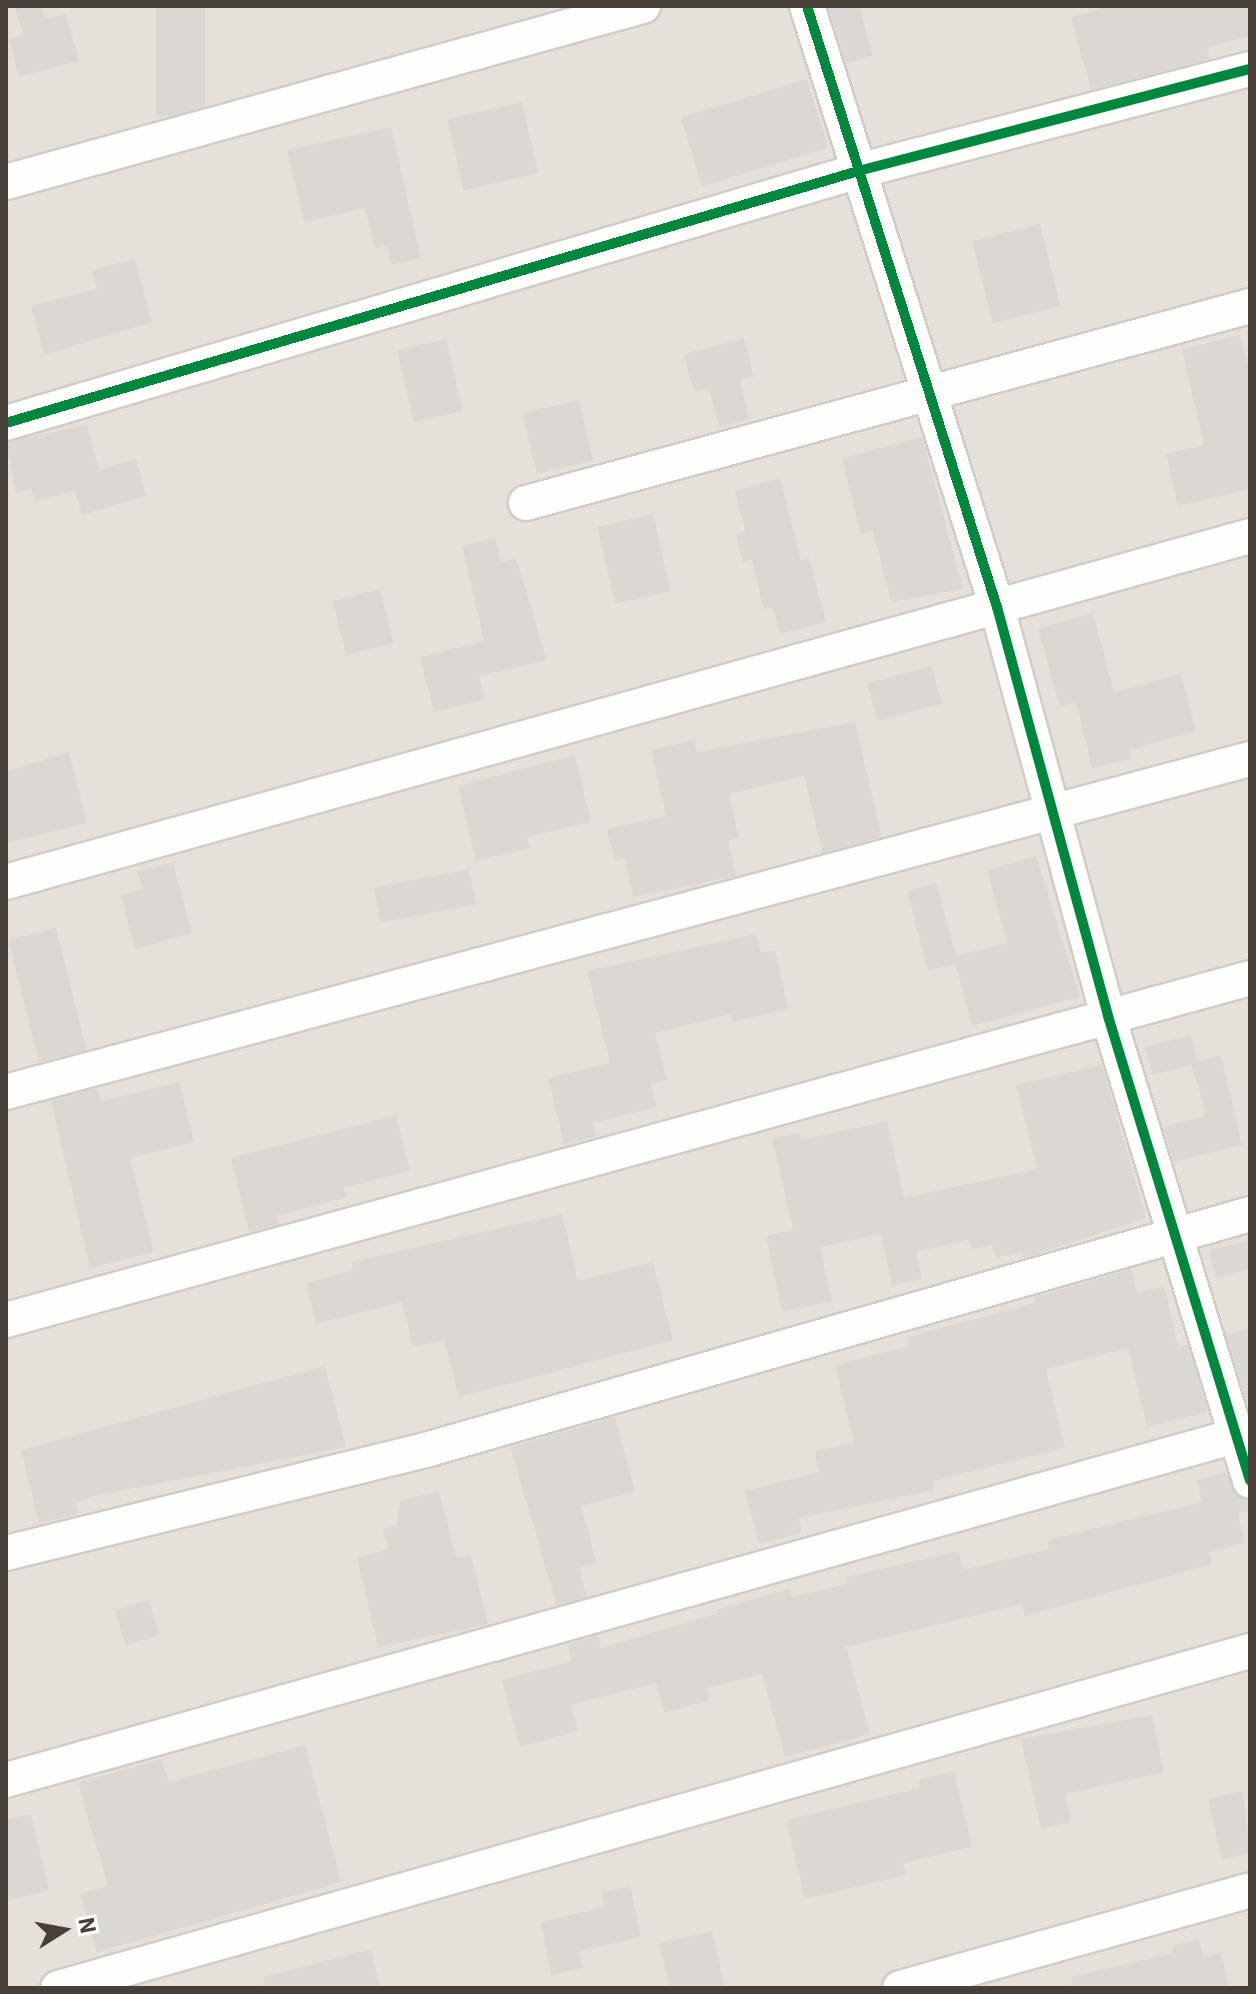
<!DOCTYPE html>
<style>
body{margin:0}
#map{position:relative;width:1256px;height:1994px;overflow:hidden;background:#f1efec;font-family:"IBM Plex Sans",sans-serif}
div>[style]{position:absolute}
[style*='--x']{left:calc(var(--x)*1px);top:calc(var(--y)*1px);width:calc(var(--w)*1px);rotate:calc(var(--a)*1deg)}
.residential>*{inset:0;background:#e5e0da;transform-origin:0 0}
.building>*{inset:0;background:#dbd8d4;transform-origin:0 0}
.roads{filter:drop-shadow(2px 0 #cfcdc9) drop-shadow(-2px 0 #cfcdc9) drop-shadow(0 2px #cfcdc9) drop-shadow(0 -2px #cfcdc9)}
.minor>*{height:34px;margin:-17px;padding:0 17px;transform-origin:17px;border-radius:17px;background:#fdfdfc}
.cycleway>*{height:10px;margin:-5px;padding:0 5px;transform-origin:5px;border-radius:5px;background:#00873e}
span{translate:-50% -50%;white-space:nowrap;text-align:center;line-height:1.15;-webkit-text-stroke:6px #fff;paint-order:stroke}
.frame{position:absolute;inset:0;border:8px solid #474038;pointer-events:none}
.north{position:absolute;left:24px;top:1890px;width:80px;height:80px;-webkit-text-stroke:6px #fff;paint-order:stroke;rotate:79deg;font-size:22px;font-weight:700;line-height:32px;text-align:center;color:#474038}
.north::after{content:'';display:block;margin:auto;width:28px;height:36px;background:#474038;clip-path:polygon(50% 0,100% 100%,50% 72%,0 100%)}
</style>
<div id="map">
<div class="residential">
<i style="left:6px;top:6px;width:1244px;height:1982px"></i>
</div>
<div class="building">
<i style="clip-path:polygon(15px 6px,42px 6px,45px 19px,66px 14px,79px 61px,19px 77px,9px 39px,23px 35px)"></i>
<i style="left:156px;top:6px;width:49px;height:110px"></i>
<i style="clip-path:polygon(828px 6px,859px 6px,873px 56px,846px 63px)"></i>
<i style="clip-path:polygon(1111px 6px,1250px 6px,1250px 36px,1207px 48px,1210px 59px,1091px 90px,1071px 17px)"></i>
<i style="left:807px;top:79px;width:72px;height:132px;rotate:73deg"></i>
<i style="left:522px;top:102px;width:73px;height:77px;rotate:77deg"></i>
<i style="clip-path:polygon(391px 127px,421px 258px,391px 265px,387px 245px,375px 248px,365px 208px,304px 222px,287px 150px)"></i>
<i style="left:1040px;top:224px;width:85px;height:70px;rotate:76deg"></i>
<i style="clip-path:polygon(135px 259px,152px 322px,44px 355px,31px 306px,97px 289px,92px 270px)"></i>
<i style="clip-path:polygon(1240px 335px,1250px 374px,1250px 489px,1178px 506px,1166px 454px,1204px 445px,1182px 349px)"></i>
<i style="clip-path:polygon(744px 338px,754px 377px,740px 380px,749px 419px,719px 427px,709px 388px,694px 392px,684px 354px)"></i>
<i style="left:446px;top:339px;width:74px;height:50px;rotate:77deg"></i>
<i style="left:579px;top:400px;width:62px;height:58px;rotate:77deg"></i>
<i style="clip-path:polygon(87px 425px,99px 470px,136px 459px,146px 496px,82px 515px,75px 491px,35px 501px,32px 489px,16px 493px,6px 442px)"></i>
<i style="clip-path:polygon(922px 437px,963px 589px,891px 602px,873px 531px,861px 534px,842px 458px)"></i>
<i style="clip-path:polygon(780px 478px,801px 560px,809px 558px,826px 622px,780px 634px,773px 607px,764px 609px,752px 560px,743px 563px,736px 534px,745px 531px,735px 491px)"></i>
<i style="left:653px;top:514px;width:79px;height:57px;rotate:77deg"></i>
<i style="clip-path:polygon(495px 538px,501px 562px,516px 558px,547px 660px,479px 676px,485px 699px,434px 712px,420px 657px,484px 641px,462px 546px)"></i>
<i style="left:380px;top:589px;width:56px;height:49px;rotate:76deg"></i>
<i style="clip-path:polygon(1093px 613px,1114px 692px,1181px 674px,1196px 731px,1129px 750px,1131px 759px,1092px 768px,1076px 702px,1060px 707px,1038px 629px)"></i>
<i style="left:932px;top:666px;width:39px;height:67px;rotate:75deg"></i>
<i style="clip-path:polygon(855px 722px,882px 837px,823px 853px,804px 776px,729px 794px,739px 838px,728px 841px,736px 876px,633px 897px,625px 858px,615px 861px,607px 829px,666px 816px,651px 750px,694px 740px,697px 752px)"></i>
<i style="clip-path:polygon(69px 752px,87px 823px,6px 843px,6px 772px)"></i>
<i style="clip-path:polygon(575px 755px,591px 822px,527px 837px,530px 848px,476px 861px,458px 786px)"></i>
<i style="clip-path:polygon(1036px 856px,1080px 997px,972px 1026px,955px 964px,928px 971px,907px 891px,936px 883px,956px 956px,1007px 943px,987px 870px)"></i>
<i style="clip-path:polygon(173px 862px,192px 933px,135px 949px,121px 895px,143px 889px,138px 872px)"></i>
<i style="left:469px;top:869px;width:36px;height:97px;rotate:79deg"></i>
<i style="left:56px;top:928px;width:126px;height:49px;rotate:76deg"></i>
<i style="clip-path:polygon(756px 934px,761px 953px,775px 950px,788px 1009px,733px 1022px,731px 1014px,655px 1033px,667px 1080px,650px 1084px,657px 1107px,593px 1123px,596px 1136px,564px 1144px,548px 1078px,610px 1063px,587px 971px)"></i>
<i style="clip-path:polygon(1191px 1035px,1198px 1061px,1221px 1055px,1242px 1145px,1174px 1162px,1163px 1127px,1206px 1116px,1192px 1065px,1152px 1075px,1145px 1047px)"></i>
<i style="clip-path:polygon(1102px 1065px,1146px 1218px,1024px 1258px,1023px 1252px,995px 1258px,992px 1245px,971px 1249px,969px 1240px,916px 1252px,922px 1279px,892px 1285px,881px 1234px,820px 1247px,832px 1301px,782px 1312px,766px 1236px,793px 1230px,772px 1138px,799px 1133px,801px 1140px,887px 1121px,904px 1198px,1037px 1169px,1016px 1085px)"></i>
<i style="clip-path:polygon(179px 1082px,194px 1142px,130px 1158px,154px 1252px,90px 1268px,51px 1101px,98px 1088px,101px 1101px)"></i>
<i style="clip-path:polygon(396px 1115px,410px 1171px,344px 1188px,347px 1197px,276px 1216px,278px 1225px,249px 1232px,231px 1158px)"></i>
<i style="clip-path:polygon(562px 1214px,578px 1281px,653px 1262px,673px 1340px,459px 1397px,444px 1340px,413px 1347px,402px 1302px,316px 1324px,306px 1283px,353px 1270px,351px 1262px)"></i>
<i style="clip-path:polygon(1250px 1240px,1250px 1269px,1216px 1278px,1209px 1250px)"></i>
<i style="clip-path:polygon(1131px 1269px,1137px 1293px,1164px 1286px,1178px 1347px,1188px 1345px,1208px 1412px,1147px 1427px,1128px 1348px,1046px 1369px,1065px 1448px,932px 1481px,935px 1490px,799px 1518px,802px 1533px,759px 1544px,745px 1491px,819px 1472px,815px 1451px,854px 1443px,835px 1365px,910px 1346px,908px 1337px,1035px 1303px,1034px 1297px)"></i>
<i style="clip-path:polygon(1250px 1328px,1250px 1402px,1247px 1402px,1226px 1335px)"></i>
<i style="clip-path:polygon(325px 1366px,346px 1447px,98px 1495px,75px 1503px,78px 1514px,39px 1523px,21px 1450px)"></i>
<i style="clip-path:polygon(615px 1417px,635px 1491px,581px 1506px,597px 1563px,579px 1567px,587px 1597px,557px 1605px,510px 1447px)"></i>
<i style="clip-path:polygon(1226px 1472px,1236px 1495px,1250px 1500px,1250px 1511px,1238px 1513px,1245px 1543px,1209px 1552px,1212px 1564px,1025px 1616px,1022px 1604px,846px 1647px,870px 1734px,785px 1757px,762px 1674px,707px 1688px,710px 1700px,664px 1713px,656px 1683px,571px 1705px,578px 1731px,520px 1747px,502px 1680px,572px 1661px,567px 1644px,598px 1635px,601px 1648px,719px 1613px,718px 1609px,790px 1589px,792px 1597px,847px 1584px,846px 1577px,958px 1551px,963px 1570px,1049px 1549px,1047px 1540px,1202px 1502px,1197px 1480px)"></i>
<i style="clip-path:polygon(439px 1491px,456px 1558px,471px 1555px,488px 1624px,378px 1647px,357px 1557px,388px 1550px,383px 1529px,397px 1525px,400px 1501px)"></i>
<i style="left:149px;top:1600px;width:37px;height:35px;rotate:74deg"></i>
<i style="clip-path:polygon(1152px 1715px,1164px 1772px,1065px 1794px,1071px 1822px,1041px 1829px,1021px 1739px)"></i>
<i style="clip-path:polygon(305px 1745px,341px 1882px,97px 1952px,80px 1894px,108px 1886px,78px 1783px,162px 1759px,169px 1782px)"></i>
<i style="clip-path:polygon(954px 1771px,972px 1847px,903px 1863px,906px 1875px,805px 1899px,786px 1820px,920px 1788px,918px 1780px)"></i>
<i style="clip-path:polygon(1243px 1791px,1250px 1853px,1222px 1860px,1208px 1799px)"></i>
<i style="clip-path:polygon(31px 1814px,49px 1890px,6px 1901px,6px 1820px)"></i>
<i style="clip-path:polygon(630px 1886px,641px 1937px,579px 1951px,583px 1968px,551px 1975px,541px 1922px,605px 1907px,602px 1893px)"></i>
<i style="clip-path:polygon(712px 1931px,725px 1988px,670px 1988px,659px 1943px)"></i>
<i style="clip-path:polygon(1199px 1939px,1203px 1957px,1221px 1953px,1229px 1988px,1072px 1988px,1071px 1977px,1174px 1953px,1172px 1946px)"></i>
<i style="clip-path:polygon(371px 1949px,380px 1988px,264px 1988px,263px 1977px)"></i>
</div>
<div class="roads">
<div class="minor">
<i style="--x:807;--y:6;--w:630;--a:72.46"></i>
<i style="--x:997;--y:607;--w:424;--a:74.8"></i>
<i style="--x:1108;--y:1016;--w:486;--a:73"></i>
<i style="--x:6;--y:182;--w:661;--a:-15.45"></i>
<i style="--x:6;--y:423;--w:893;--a:-16.47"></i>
<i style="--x:862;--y:170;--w:401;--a:-14.6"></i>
<i style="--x:526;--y:503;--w:750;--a:-15.22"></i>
<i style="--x:6;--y:882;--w:1291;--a:-15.54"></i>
<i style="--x:6;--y:1092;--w:1288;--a:-14.99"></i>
<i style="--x:6;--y:1320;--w:1290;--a:-15.37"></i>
<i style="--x:6;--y:1553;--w:436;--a:-13.8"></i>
<i style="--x:429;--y:1449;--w:854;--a:-15.97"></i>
<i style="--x:6;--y:1780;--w:1292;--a:-15.63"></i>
<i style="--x:58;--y:1988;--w:1239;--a:-15.79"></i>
<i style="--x:900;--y:1988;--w:363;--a:-15.6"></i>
</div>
</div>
<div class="cycleway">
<i style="--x:807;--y:6;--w:630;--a:72.46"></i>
<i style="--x:997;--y:607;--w:424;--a:74.8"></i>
<i style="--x:1108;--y:1016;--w:486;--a:73"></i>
<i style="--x:6;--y:423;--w:893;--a:-16.47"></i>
<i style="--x:862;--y:170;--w:401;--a:-14.6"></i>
</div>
<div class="frame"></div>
<div class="north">N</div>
</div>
